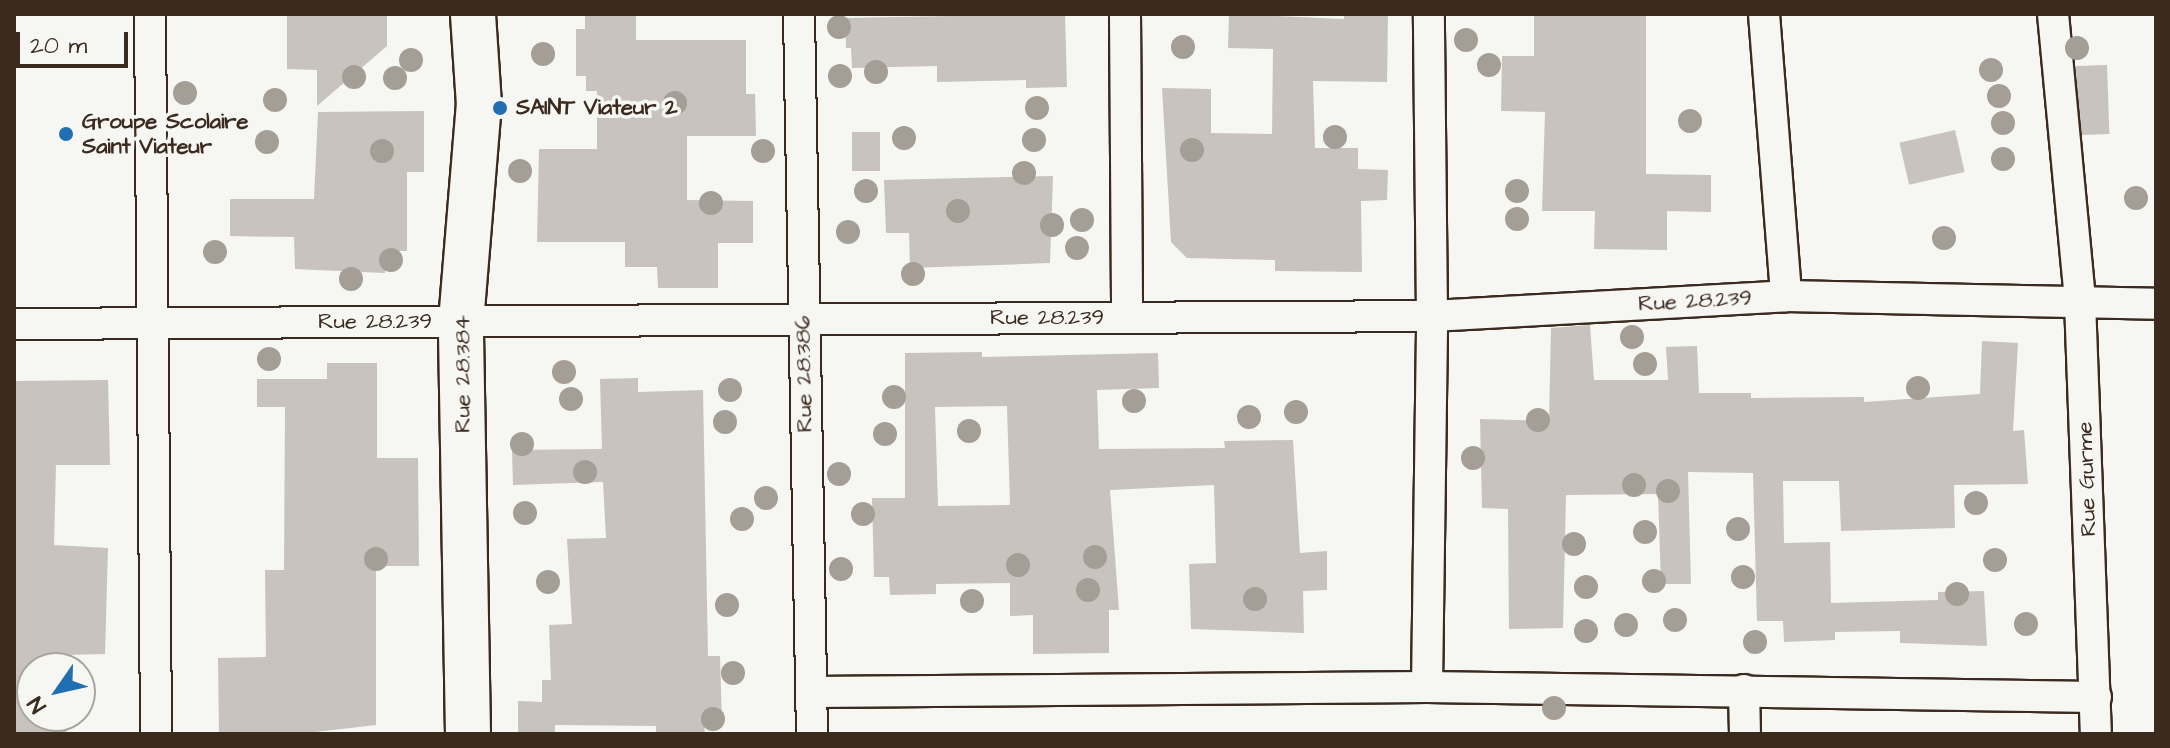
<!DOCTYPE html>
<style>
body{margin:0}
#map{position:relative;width:2170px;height:748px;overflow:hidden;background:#f6f6f2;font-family:"Architects Daughter",sans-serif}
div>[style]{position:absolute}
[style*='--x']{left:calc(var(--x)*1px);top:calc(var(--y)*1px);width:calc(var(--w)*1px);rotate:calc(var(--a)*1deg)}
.building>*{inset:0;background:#c8c3be;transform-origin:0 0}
.roads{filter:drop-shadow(2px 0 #3b2a1e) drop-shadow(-2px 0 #3b2a1e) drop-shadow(0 2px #3b2a1e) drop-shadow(0 -2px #3b2a1e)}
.street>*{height:30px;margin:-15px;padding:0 15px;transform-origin:15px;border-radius:15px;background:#f6f6f2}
.secondary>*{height:44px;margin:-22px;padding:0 22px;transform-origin:22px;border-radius:22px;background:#f6f6f2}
.trees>*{width:24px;height:24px;margin:-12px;border-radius:50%;background:#a59e96}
.dots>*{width:22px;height:22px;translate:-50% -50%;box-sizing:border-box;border:4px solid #f6f6f2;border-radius:50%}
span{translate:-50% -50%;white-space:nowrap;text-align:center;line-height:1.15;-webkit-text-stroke:7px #f6f6f2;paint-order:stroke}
.poi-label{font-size:22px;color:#3b2a1e;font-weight:700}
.left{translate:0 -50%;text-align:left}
.street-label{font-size:22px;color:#3b2a1e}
.frame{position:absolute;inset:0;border:16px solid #3b2a1e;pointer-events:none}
.north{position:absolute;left:16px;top:652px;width:80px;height:80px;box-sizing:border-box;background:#f6f6f2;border:2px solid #aba49d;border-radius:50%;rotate:236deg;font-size:22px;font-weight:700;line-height:32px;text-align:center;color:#3b2a1e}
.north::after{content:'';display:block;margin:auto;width:28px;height:36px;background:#1f6fb2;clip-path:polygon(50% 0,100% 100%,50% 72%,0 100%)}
.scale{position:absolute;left:16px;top:32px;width:112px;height:36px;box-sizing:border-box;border:4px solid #3b2a1e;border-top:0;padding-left:10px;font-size:24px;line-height:28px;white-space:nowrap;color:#3b2a1e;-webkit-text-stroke:6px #f6f6f2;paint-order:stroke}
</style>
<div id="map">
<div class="building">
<i style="clip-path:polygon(287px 14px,387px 14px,387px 46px,317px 106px,317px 70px,287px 69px)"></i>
<i style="clip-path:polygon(1065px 14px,1067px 87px,1026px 88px,1026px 80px,937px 82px,937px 66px,852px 68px,851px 48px,846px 48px,845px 18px)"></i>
<i style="clip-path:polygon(1229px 14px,1344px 19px,1344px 14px,1388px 14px,1387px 82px,1313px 81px,1315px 148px,1358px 148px,1358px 169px,1388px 170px,1387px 200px,1361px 201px,1362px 272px,1275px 271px,1275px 260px,1187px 258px,1171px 242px,1162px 88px,1211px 89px,1211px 133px,1272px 134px,1273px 49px,1228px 48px)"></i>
<i style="clip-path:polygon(1646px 14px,1646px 174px,1711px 175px,1711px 212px,1667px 211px,1667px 250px,1594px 249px,1595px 211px,1542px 211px,1545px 112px,1501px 111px,1502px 56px,1534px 56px,1534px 16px)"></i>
<i style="clip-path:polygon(585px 16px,636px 16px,636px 40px,746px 40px,746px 94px,755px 94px,756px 136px,687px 136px,687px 200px,753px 201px,753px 243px,718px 243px,718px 288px,658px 288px,657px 267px,625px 267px,625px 242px,537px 242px,539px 149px,597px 149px,597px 91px,586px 91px,586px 76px,576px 76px,576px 29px,585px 29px)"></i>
<i style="left:2107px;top:65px;width:69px;height:31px;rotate:88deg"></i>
<i style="clip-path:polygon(424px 111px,424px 172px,407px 172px,407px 251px,385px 251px,385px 273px,295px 269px,294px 237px,230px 236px,230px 199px,314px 199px,318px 112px)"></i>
<i style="left:1955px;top:130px;width:43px;height:57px;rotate:77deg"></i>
<i style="left:852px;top:132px;width:28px;height:39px"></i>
<i style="clip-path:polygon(1053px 176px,1050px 263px,910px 268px,909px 233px,886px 233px,884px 180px)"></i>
<i style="clip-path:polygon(1590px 325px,1594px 380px,1668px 380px,1666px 347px,1697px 346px,1699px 393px,1751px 393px,1751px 398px,1864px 397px,1864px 402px,1980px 394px,1982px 341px,2018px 343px,2013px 431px,2024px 430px,2028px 484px,1954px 485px,1955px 528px,1841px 531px,1839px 481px,1783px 481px,1784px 543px,1830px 542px,1831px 603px,1938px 600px,1938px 592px,1984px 591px,1987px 646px,1900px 643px,1900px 631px,1835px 632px,1835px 640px,1784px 642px,1783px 621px,1757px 621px,1753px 473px,1688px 472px,1691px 584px,1661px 584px,1658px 494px,1566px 495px,1563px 628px,1509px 629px,1508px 509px,1482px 508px,1480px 419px,1549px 421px,1551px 328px)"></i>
<i style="clip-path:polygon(evenodd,982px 352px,982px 357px,1158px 353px,1159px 388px,1097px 390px,1099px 449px,1225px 448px,1224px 441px,1293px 440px,1300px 553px,1327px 551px,1327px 590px,1303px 591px,1304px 633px,1191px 629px,1189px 564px,1216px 563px,1214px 485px,1110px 490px,1119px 610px,1109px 610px,1109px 653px,1033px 654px,1033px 615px,1010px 616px,1010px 583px,936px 584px,936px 594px,890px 595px,889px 577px,874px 577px,872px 498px,905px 498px,905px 353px,982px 352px,1007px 406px,1010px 505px,938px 506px,935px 407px,1007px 406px)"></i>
<i style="clip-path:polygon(327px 363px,377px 363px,377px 458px,418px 458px,419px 566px,376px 566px,376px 725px,298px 734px,219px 734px,218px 658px,266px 657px,265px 570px,284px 570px,285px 407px,257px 407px,257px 379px,327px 379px)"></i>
<i style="clip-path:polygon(638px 378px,638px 392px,703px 390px,708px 656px,720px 656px,722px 723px,704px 724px,705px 734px,656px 734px,656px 726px,555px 725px,555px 734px,518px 734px,518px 701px,542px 702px,542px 680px,551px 680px,549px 625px,572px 624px,567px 539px,606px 538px,603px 482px,513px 485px,512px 450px,602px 449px,600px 379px)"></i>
<i style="clip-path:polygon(108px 380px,110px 465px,56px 465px,54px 545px,108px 548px,105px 654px,63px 655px,64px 668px,32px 668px,32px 716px,66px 716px,67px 734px,16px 734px,14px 381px)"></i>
</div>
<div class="roads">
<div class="street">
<i style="--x:150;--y:14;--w:720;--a:89.52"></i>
<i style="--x:799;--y:14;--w:720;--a:88.97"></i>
<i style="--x:1125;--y:14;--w:304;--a:89.6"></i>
<i style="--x:1764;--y:14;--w:283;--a:85.5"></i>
<i style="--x:2053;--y:14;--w:288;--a:84.6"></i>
<i style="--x:2080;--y:301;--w:433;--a:87.9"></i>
<i style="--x:14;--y:324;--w:1418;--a:-0.32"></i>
<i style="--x:1432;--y:316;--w:355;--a:-3.2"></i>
<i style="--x:1786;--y:296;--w:370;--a:1.2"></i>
<i style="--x:1427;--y:687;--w:371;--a:-89.2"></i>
<i style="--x:1432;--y:316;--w:302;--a:-90.6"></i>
<i style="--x:1744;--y:690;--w:44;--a:88.7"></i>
<i style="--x:811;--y:692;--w:616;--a:-0.47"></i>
<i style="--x:1427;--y:687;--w:669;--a:0.86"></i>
</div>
<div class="secondary">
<i style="--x:468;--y:734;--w:412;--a:-91"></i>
<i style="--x:461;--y:322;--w:218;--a:-85.3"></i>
<i style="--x:479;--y:105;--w:91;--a:-93.8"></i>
</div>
</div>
<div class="trees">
<i style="left:839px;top:27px"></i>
<i style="left:1466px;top:40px"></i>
<i style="left:1183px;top:47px"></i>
<i style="left:2077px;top:48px"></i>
<i style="left:543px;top:54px"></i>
<i style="left:411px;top:60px"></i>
<i style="left:1489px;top:65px"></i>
<i style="left:1991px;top:70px"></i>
<i style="left:876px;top:72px"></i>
<i style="left:840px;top:76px"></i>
<i style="left:354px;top:77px"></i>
<i style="left:395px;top:78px"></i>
<i style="left:185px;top:93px"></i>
<i style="left:1999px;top:96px"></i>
<i style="left:275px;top:100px"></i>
<i style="left:675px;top:103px"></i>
<i style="left:1037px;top:108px"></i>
<i style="left:1690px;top:121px"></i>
<i style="left:2003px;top:123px"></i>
<i style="left:1335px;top:137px"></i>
<i style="left:904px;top:138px"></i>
<i style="left:1034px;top:140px"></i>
<i style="left:267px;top:142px"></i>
<i style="left:1192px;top:150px"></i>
<i style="left:382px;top:151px"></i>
<i style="left:763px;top:151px"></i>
<i style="left:2003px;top:159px"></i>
<i style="left:520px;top:171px"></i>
<i style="left:1024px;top:173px"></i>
<i style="left:866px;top:191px"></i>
<i style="left:1517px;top:191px"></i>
<i style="left:2136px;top:198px"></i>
<i style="left:711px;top:203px"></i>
<i style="left:958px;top:211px"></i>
<i style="left:1517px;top:219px"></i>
<i style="left:1082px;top:220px"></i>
<i style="left:1052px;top:225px"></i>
<i style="left:848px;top:232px"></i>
<i style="left:1944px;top:238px"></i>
<i style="left:1077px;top:248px"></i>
<i style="left:215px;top:252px"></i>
<i style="left:391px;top:260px"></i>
<i style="left:913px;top:274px"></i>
<i style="left:351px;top:279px"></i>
<i style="left:1632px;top:337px"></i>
<i style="left:269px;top:359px"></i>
<i style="left:1645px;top:364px"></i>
<i style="left:564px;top:372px"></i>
<i style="left:1918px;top:388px"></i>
<i style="left:730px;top:390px"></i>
<i style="left:894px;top:397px"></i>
<i style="left:571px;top:399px"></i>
<i style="left:1134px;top:401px"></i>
<i style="left:1296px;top:412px"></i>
<i style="left:1249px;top:417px"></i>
<i style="left:1538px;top:420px"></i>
<i style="left:725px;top:422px"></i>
<i style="left:969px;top:431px"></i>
<i style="left:885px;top:434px"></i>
<i style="left:522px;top:444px"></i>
<i style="left:1473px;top:458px"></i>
<i style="left:585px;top:472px"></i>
<i style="left:839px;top:474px"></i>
<i style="left:1634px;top:485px"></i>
<i style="left:1668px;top:491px"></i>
<i style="left:766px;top:498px"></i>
<i style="left:1976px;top:503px"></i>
<i style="left:525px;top:513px"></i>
<i style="left:863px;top:514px"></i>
<i style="left:742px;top:519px"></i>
<i style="left:1738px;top:529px"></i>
<i style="left:1645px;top:532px"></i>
<i style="left:1574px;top:544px"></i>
<i style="left:1095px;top:557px"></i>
<i style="left:376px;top:559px"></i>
<i style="left:1995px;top:560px"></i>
<i style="left:1018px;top:565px"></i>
<i style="left:841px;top:569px"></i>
<i style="left:1743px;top:577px"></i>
<i style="left:1654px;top:581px"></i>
<i style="left:548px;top:582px"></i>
<i style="left:1586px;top:587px"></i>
<i style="left:1088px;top:590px"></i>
<i style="left:1957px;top:594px"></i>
<i style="left:1255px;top:599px"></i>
<i style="left:972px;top:601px"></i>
<i style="left:727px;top:605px"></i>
<i style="left:1675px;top:620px"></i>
<i style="left:2026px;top:624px"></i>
<i style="left:1626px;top:625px"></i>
<i style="left:1586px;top:631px"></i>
<i style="left:1755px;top:642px"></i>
<i style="left:733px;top:673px"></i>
<i style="left:1554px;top:708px"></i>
<i style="left:713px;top:719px"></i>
</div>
<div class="dots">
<i style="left:500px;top:108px;background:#1f6fb2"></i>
<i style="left:66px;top:134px;background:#1f6fb2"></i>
</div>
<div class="poi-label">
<span class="left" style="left:516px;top:108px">SAINT Viateur 2</span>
<span class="left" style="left:82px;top:134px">Groupe Scolaire<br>Saint Viateur</span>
</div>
<div class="street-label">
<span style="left:1695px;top:301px;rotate:-3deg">Rue 28.239</span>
<span style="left:1047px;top:318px">Rue 28.239</span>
<span style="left:375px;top:322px">Rue 28.239</span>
<span style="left:463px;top:374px;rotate:-90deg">Rue 28.384</span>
<span style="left:804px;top:374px;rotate:-91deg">Rue 28.386</span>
<span style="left:2087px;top:479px;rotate:-92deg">Rue Gurme</span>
</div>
<div class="frame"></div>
<div class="north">N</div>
<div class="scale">20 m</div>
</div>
